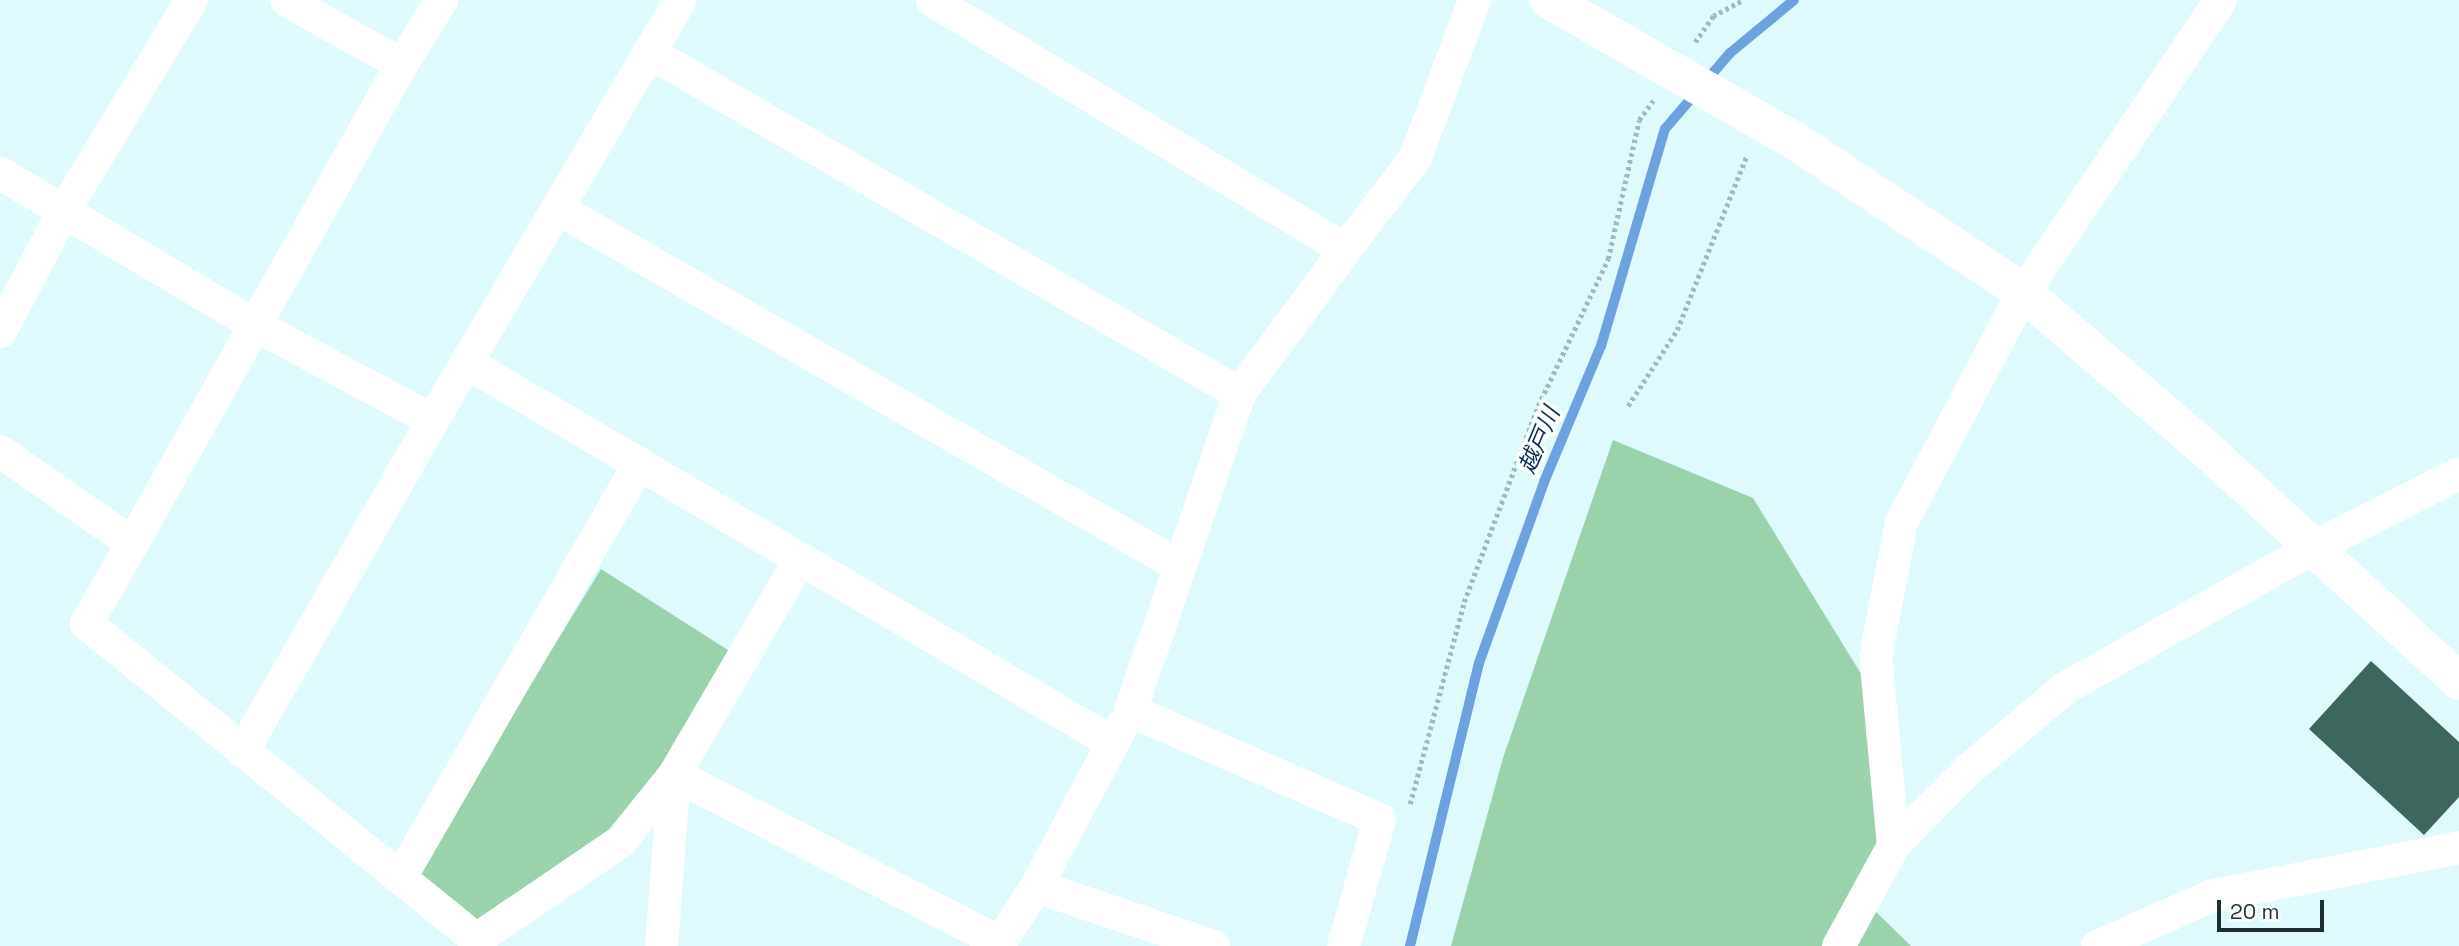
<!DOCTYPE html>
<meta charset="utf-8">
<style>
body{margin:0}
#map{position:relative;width:2459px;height:946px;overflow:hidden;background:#defafd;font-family:"Space Grotesk","Noto Sans JP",sans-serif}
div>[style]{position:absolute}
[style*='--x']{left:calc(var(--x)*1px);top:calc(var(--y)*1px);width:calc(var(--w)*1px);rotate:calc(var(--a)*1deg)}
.green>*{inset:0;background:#99d2ab}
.stream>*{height:10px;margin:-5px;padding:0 5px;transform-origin:5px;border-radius:5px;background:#6ea1e0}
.building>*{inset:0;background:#3d665d}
.path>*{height:4.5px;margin-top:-2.25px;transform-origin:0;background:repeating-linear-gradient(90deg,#a0b9bc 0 3.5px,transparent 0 7px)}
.street>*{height:33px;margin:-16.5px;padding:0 16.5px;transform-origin:16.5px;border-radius:16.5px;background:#fff}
.secondary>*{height:38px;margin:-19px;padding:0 19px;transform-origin:19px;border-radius:19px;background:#fff}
span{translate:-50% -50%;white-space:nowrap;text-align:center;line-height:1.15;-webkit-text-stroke:7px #fff;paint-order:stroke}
.water-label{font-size:23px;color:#0a2e56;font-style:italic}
.scale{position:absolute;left:2217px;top:900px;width:107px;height:32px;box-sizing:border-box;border:4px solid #1c2e30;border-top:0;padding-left:9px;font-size:21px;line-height:24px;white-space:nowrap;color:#1c2e30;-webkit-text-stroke:5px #fff;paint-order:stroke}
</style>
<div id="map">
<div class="green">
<i style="clip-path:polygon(1613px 440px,1753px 498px,1882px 708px,1879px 847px,1870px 906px,1911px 946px,1451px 946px,1503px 758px)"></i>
<i style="clip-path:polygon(601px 569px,731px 652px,620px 841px,494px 932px,413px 878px)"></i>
</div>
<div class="stream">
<i style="--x:1410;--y:946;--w:291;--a:-76.3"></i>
<i style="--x:1479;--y:663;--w:192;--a:-70.2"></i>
<i style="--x:1544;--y:482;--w:147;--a:-67.3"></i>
<i style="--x:1601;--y:346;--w:226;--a:-73.6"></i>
<i style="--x:1665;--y:129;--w:100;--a:-49.5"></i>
<i style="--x:1730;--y:53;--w:83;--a:-39.6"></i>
</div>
<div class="building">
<i style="clip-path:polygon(2371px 661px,2459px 742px,2459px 797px,2424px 835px,2309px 729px)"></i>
</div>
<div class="path">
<i style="--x:1695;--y:42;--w:32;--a:-55"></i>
<i style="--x:1713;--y:16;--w:34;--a:-28"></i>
<i style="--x:1628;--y:406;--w:90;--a:-57.2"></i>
<i style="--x:1677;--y:330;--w:188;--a:-68.2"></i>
<i style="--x:1410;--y:804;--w:209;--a:-75"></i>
<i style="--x:1464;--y:602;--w:210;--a:-69.3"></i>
<i style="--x:1538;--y:406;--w:163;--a:-64.5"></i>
<i style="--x:1608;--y:259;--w:142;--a:-77.4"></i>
<i style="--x:1639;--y:120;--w:24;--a:-54"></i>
</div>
<div class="street">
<i style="--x:286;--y:0;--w:132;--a:29.1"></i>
<i style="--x:401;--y:64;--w:75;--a:-58"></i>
<i style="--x:932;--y:0;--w:482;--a:31.1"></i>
<i style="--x:1345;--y:249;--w:116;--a:-52.7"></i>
<i style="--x:1415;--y:157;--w:168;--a:-69.4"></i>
<i style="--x:649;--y:52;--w:681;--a:30.03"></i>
<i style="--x:0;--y:173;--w:299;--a:30.8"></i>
<i style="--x:257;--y:326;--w:199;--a:28.2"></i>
<i style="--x:432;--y:420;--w:487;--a:-59.5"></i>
<i style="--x:557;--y:208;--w:716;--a:29.89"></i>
<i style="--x:0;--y:331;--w:136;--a:-62.3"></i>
<i style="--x:63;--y:211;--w:247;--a:-58.8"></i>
<i style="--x:466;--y:362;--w:749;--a:30.47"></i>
<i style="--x:0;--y:451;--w:161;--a:34.9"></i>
<i style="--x:132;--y:543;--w:92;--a:119.9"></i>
<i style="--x:86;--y:623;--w:502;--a:39.02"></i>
<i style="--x:476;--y:939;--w:174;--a:-34.2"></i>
<i style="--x:620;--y:841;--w:86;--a:-51.1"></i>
<i style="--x:674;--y:774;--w:250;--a:-59.7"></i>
<i style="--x:132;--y:543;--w:549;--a:-60.68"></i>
<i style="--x:242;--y:751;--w:382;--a:-60.1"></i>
<i style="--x:1893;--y:845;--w:190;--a:-95.4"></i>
<i style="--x:1875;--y:656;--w:136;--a:-79"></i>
<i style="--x:1901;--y:522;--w:260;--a:-62.1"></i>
<i style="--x:2023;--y:292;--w:352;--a:-56"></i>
<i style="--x:400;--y:877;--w:478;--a:-60"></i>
<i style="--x:1036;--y:886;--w:183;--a:-62"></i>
<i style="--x:661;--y:946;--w:172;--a:-85.7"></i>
<i style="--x:674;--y:774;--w:367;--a:27.3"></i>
<i style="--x:997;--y:946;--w:72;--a:-57"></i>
<i style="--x:1036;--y:886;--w:187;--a:18.7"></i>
<i style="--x:1343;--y:946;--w:132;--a:-74.2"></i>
<i style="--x:1379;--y:819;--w:272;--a:-156.4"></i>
<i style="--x:1130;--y:710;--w:335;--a:-71"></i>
<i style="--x:1239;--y:393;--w:179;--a:-53.6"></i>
<i style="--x:1838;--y:946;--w:115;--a:-61.4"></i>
<i style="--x:1893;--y:845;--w:105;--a:-45.4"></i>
<i style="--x:1967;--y:770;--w:127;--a:-40.2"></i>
<i style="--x:2064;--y:688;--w:286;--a:-29.5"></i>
<i style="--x:2313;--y:547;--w:164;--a:-26.9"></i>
<i style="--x:2097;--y:946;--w:124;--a:-23.9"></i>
<i style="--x:2210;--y:896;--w:254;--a:-11.1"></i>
</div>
<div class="secondary">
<i style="--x:1549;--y:0;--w:284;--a:29.8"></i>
<i style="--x:1795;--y:141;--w:273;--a:33.5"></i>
<i style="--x:2023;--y:292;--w:243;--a:40.7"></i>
<i style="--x:2207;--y:450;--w:342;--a:42.5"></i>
</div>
<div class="water-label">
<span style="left:1539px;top:440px;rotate:-67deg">越戸川</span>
</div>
<div class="scale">20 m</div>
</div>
